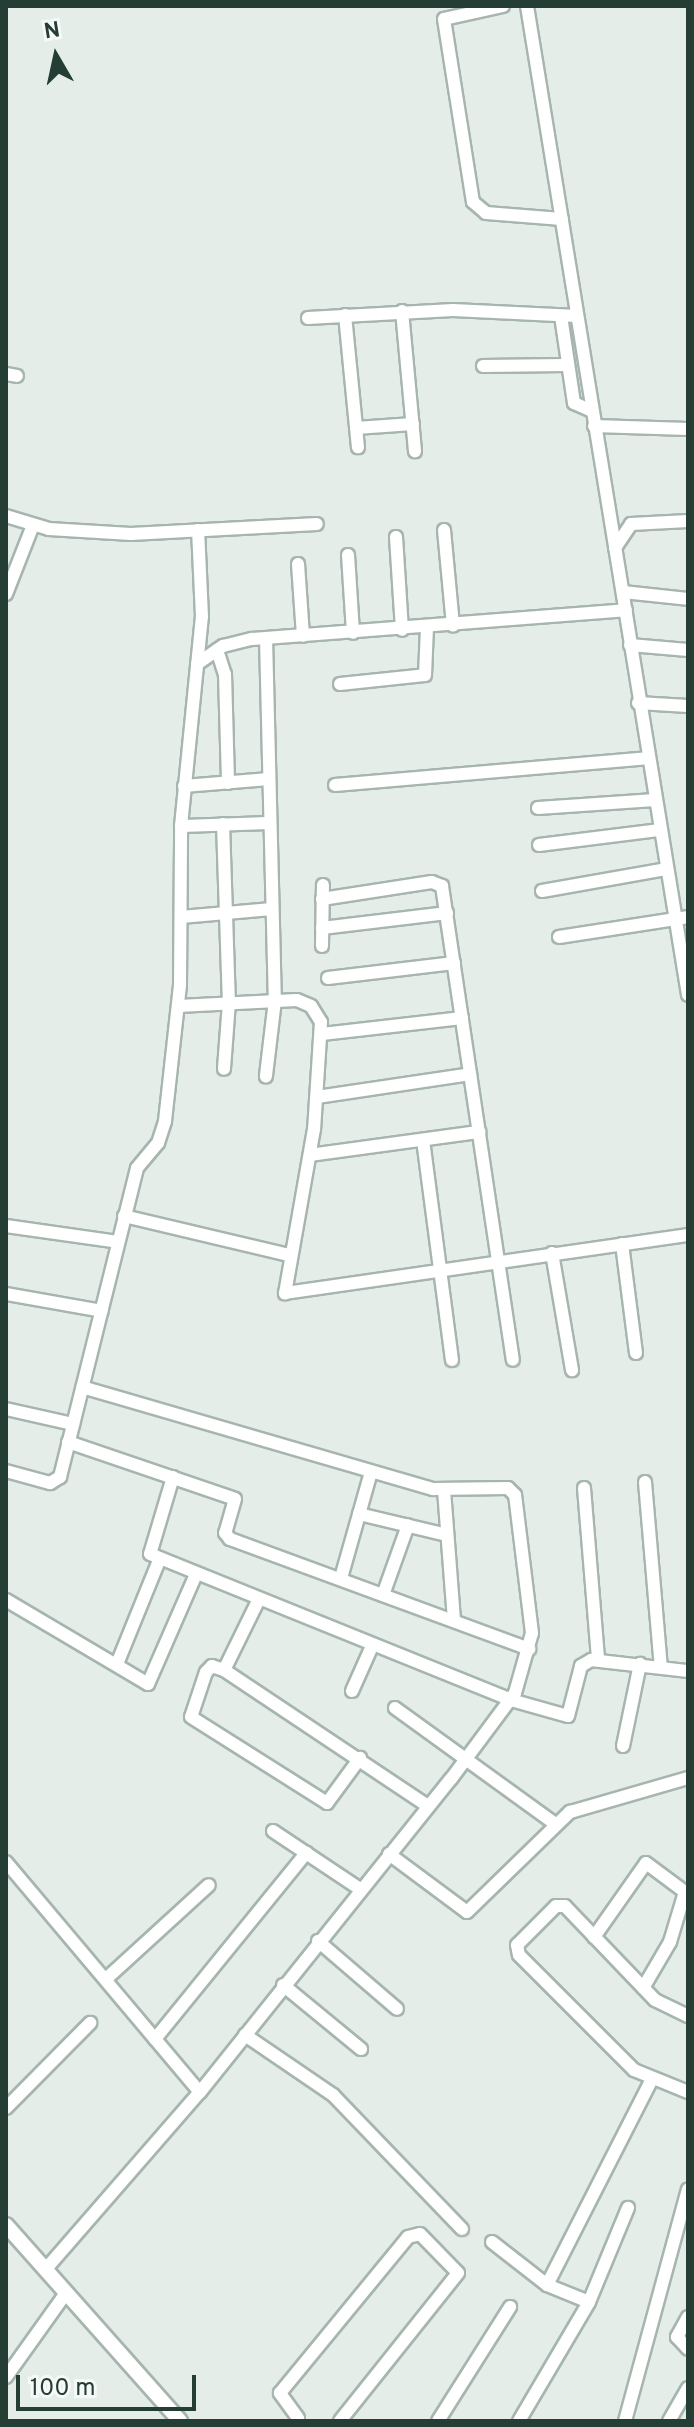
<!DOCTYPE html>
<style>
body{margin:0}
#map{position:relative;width:694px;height:2427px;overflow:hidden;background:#e4ede8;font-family:Overpass,sans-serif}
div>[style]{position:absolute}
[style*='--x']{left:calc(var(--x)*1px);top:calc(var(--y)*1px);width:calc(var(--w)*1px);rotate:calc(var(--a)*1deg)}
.roads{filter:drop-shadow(2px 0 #a7b5af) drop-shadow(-2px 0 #a7b5af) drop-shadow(0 2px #a7b5af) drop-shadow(0 -2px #a7b5af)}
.minor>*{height:12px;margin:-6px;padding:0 6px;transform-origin:6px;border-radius:6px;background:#fff}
.tertiary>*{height:14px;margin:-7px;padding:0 7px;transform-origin:7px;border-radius:7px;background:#fff}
span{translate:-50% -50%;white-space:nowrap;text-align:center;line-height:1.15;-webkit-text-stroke:7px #f5f9f7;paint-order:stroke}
.frame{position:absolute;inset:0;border:8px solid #243d35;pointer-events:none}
.north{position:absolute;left:16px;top:16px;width:80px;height:80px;-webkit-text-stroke:6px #f5f9f7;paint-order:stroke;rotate:351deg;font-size:22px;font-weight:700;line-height:32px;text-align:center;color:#243d35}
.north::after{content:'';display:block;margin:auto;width:28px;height:36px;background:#243d35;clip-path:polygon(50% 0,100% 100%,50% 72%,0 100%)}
.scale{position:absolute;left:16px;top:2375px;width:180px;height:36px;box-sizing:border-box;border:4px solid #243d35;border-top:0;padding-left:10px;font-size:24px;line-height:28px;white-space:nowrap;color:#243d35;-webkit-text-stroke:6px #f5f9f7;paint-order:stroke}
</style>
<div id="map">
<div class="roads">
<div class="minor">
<i style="--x:503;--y:6;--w:60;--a:167.6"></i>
<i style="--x:444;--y:19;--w:185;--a:81"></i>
<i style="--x:473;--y:202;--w:17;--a:40"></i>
<i style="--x:486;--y:213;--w:76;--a:4.5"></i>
<i style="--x:527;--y:6;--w:1002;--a:80.75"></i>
<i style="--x:402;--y:311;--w:141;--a:84.7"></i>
<i style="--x:345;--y:315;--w:133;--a:84.4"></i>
<i style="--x:561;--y:316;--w:88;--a:81.5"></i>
<i style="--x:574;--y:403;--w:20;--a:24"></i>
<i style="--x:308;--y:318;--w:145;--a:-3.2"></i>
<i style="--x:453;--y:310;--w:124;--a:2.8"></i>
<i style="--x:483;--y:366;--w:82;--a:-0.7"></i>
<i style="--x:6;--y:374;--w:11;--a:10"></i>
<i style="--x:594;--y:426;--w:94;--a:1.8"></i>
<i style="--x:356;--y:428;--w:57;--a:-4"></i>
<i style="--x:6;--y:516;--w:45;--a:16.8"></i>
<i style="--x:49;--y:529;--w:82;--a:3.5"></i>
<i style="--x:131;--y:534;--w:186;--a:-3.1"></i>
<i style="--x:444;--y:530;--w:96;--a:84.6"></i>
<i style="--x:396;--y:537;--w:93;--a:86.3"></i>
<i style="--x:615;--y:548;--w:29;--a:-56"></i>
<i style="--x:631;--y:524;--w:57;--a:-3"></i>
<i style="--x:348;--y:555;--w:78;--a:86.3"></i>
<i style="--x:298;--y:564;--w:72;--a:86"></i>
<i style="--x:623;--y:592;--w:65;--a:6.1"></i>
<i style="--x:6;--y:594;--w:74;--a:-68.6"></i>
<i style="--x:266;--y:638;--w:362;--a:88.6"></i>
<i style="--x:275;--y:1000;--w:77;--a:96.8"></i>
<i style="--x:630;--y:645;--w:58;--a:4.9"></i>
<i style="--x:217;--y:650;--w:25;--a:72"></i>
<i style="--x:225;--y:674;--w:109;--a:88.4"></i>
<i style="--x:197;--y:664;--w:32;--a:-35"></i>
<i style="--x:223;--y:646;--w:30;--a:-14"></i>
<i style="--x:252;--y:639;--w:375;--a:-4.4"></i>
<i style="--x:340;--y:684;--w:85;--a:-6"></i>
<i style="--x:425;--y:675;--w:47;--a:-87.6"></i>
<i style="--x:638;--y:703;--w:50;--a:3.4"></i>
<i style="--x:335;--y:785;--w:313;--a:-4.9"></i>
<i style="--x:184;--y:786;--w:85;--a:-4.7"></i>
<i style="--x:538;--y:808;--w:117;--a:-3.9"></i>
<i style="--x:223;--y:824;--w:178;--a:88.1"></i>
<i style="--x:229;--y:1002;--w:67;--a:94.3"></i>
<i style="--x:181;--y:826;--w:89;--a:-1.9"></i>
<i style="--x:539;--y:845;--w:122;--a:-7.1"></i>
<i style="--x:542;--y:891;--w:127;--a:-10"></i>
<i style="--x:322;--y:899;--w:111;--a:-8.8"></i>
<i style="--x:432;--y:882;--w:11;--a:22"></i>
<i style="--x:442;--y:886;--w:479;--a:81.5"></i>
<i style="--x:181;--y:917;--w:91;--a:-5"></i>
<i style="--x:322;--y:928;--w:126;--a:-6.8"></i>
<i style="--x:559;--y:937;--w:131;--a:-8.8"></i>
<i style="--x:322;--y:946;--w:61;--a:-89.1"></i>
<i style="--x:328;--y:978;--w:127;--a:-6.8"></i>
<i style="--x:178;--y:1006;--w:119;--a:-2.9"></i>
<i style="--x:297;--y:1000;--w:15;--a:23"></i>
<i style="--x:311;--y:1006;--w:19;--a:58"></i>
<i style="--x:321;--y:1022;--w:107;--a:93.7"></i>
<i style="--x:314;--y:1129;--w:167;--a:100"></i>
<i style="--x:285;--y:1293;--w:407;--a:-8.2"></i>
<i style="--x:322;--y:1034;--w:141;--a:-6.5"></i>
<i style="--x:317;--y:1097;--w:155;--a:-8.5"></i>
<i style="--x:423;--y:1140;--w:222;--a:82.5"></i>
<i style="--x:310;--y:1155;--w:171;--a:-7.8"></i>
<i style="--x:124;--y:1216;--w:170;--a:13.3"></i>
<i style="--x:6;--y:1226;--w:113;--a:8.1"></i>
<i style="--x:622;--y:1244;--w:110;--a:82.7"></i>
<i style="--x:552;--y:1253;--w:119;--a:80.3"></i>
<i style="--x:6;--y:1294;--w:97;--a:10"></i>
<i style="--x:6;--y:1409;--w:69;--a:12.6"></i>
<i style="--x:68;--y:1442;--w:176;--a:18.8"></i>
<i style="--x:235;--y:1499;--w:35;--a:106"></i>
<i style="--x:225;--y:1533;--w:8;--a:50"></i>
<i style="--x:230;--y:1539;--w:319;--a:20.2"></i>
<i style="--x:6;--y:1471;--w:46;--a:15.3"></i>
<i style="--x:50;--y:1483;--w:12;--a:-31"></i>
<i style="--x:60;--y:1477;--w:318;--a:-76"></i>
<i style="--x:137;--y:1168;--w:33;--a:-50"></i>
<i style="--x:158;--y:1143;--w:23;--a:-72"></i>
<i style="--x:165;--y:1121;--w:137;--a:-83.7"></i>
<i style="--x:180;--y:985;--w:159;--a:-89.6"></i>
<i style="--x:181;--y:826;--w:210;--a:-84.3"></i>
<i style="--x:202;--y:617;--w:87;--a:-92.6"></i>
<i style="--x:173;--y:1477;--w:80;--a:106.6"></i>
<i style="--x:150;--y:1554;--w:389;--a:22"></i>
<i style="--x:511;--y:1700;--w:59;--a:15.7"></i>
<i style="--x:568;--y:1716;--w:52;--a:-75.4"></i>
<i style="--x:581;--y:1666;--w:12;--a:-31"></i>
<i style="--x:591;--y:1660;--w:98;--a:6.5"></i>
<i style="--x:645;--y:1482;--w:186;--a:85.1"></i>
<i style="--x:584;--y:1488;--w:172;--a:85.3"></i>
<i style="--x:444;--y:1490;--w:130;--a:85.6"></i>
<i style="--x:359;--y:1514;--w:90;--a:13.4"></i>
<i style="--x:341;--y:1578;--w:110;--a:-74.2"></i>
<i style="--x:383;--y:1595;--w:74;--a:-70.3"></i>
<i style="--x:6;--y:1600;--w:165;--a:30.6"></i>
<i style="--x:148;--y:1684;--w:120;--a:-66.4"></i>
<i style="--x:258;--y:1601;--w:77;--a:116.2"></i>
<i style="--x:224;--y:1670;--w:13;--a:-162"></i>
<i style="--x:212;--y:1666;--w:8;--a:135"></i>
<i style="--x:206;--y:1672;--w:47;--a:108.4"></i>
<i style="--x:191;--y:1717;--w:161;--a:32.3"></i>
<i style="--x:327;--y:1803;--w:56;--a:-53.7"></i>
<i style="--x:117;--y:1664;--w:114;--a:-67.9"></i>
<i style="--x:224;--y:1670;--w:245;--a:33.7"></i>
<i style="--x:352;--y:1691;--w:49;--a:-66"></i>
<i style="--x:395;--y:1708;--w:196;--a:35.9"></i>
<i style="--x:623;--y:1746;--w:84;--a:-78.3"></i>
<i style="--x:273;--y:1831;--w:105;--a:33.7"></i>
<i style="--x:389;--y:1854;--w:97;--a:36.6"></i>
<i style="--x:467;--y:1912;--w:144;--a:-44.2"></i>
<i style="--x:570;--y:1812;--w:123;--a:-16.1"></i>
<i style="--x:6;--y:1862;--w:301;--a:49.9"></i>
<i style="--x:594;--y:1937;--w:90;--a:-54.9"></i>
<i style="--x:646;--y:1863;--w:49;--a:36.6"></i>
<i style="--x:685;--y:1892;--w:52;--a:106.7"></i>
<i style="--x:670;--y:1942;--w:53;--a:120.4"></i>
<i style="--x:318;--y:1941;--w:104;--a:40.7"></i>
<i style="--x:106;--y:1979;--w:139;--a:-42.4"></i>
<i style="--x:283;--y:1985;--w:101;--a:39.4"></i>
<i style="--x:688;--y:2016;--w:37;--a:-154"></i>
<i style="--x:655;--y:2000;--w:130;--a:-133.8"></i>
<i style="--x:565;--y:1906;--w:9;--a:180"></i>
<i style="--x:556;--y:1906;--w:55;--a:135"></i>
<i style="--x:517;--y:1945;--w:10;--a:79"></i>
<i style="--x:519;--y:1955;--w:163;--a:45"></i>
<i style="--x:634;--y:2070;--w:58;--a:22.2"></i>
<i style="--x:245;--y:2035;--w:107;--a:34.3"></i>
<i style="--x:333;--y:2095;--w:186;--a:46.1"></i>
<i style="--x:155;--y:2039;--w:240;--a:-50.9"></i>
<i style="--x:6;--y:2108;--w:120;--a:-45.3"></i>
<i style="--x:492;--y:2242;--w:70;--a:38"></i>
<i style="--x:547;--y:2285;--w:45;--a:22"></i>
<i style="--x:45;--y:2270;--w:236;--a:-49"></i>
<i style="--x:200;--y:2092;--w:401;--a:-51.3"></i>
<i style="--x:451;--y:1779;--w:107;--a:-53.3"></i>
<i style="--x:515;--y:1693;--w:62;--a:-74.2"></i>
<i style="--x:532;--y:1633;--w:139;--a:-97"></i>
<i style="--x:515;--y:1495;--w:10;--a:-135"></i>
<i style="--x:508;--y:1488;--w:75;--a:179.2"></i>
<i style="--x:433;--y:1489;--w:365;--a:-163.8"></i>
<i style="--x:547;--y:2285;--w:229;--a:-63"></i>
<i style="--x:688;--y:2317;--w:23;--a:119"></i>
<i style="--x:677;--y:2337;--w:16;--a:47"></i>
<i style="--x:6;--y:2377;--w:103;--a:-54.5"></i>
<i style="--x:298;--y:2418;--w:31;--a:-126"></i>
<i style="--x:280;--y:2393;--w:202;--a:-50.6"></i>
<i style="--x:408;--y:2237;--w:12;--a:-14"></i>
<i style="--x:420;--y:2234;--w:54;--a:45.7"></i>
<i style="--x:458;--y:2273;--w:189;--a:128.6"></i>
<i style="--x:438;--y:2421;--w:135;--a:-57.7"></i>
<i style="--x:519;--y:2421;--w:138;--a:-59.5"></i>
<i style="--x:589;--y:2302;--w:102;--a:-67.5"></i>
<i style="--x:625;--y:2421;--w:240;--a:-74.8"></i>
<i style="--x:669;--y:2421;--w:38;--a:-60"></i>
</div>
<div class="tertiary">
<i style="--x:6;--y:2225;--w:262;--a:48.4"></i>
</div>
</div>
<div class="frame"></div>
<div class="north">N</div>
<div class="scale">100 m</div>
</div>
